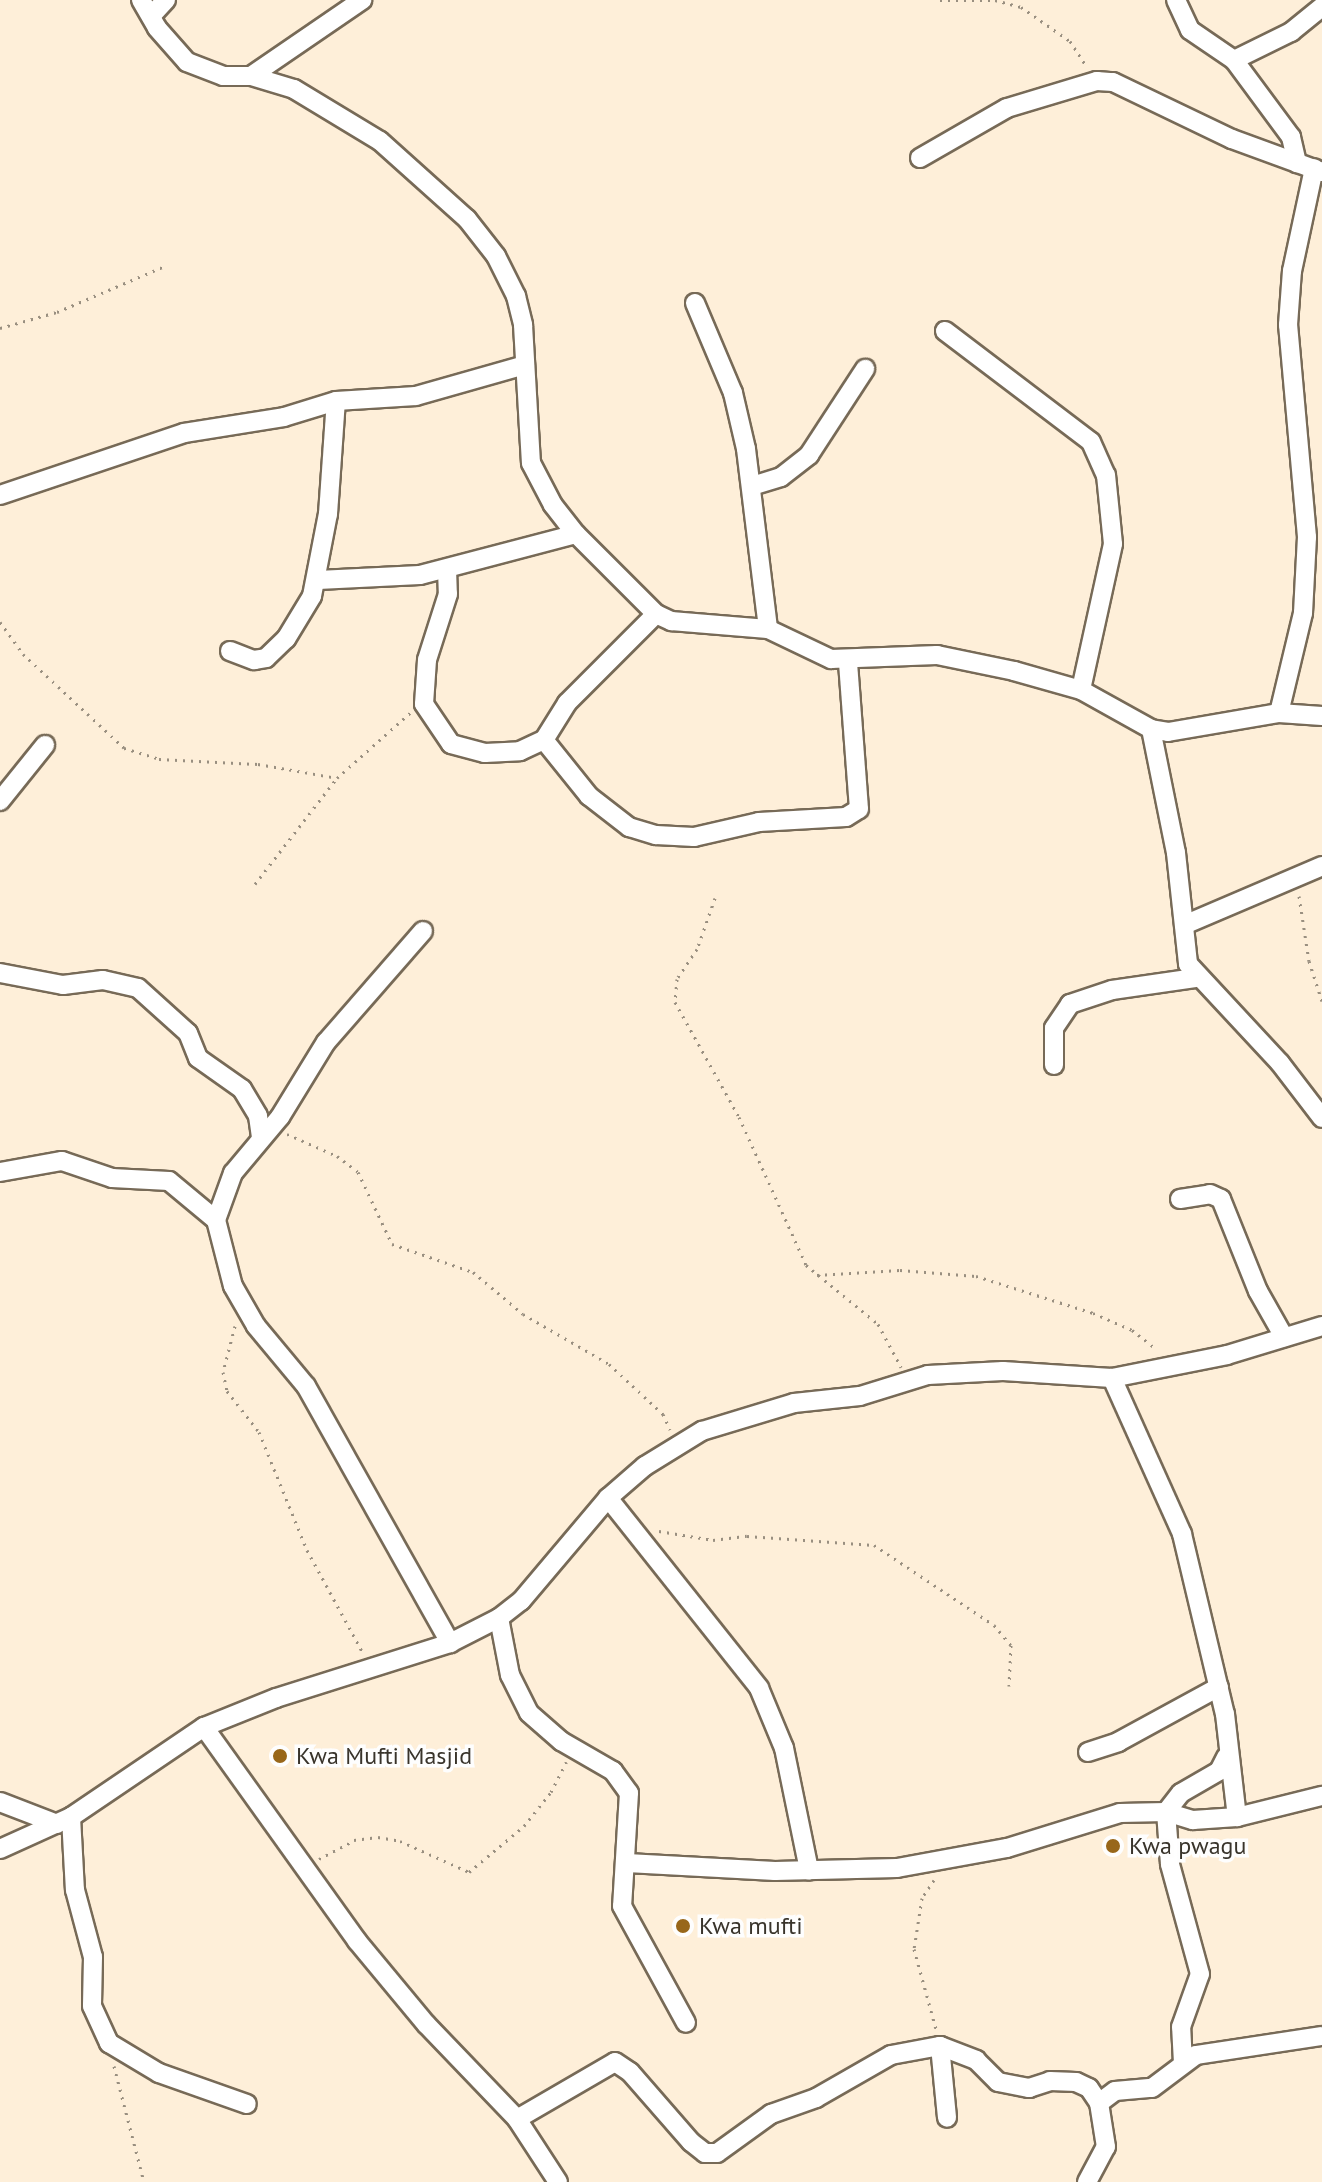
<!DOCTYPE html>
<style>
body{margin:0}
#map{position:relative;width:1322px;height:2182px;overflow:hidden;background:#feefd9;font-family:"PT Sans",sans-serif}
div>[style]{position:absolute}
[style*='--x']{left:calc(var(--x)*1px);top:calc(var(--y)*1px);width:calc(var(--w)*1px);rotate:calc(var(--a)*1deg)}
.path>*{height:3px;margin-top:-1.5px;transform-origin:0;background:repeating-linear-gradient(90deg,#998f80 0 2px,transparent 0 8px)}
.roads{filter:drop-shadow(2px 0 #776a57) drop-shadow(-2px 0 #776a57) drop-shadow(0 2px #776a57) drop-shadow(0 -2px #776a57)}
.minor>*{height:18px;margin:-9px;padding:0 9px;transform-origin:9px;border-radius:9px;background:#fff}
.dots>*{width:22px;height:22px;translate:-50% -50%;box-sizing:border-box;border:4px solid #fefefe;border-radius:50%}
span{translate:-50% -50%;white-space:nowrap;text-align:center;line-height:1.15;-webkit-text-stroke:7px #fefefe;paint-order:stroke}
.poi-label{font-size:24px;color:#39342b}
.left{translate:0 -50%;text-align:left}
</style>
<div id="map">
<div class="path">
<i style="--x:940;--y:0;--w:55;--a:0"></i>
<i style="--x:995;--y:0;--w:27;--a:15"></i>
<i style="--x:1021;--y:7;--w:60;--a:34.8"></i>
<i style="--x:1070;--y:41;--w:30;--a:57"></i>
<i style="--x:0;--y:328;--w:59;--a:-15.7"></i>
<i style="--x:57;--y:312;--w:117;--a:-23.1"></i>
<i style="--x:0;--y:622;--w:39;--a:54"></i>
<i style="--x:23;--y:654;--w:138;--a:42.9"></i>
<i style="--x:124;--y:748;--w:37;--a:17"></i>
<i style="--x:159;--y:759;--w:99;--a:2.9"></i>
<i style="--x:258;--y:764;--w:80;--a:10"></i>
<i style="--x:255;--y:884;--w:134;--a:-52.3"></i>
<i style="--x:337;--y:778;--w:99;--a:-41.7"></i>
<i style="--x:1299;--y:896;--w:66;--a:81.3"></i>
<i style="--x:1309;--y:961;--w:42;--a:72"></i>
<i style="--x:715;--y:898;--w:54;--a:109.4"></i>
<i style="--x:697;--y:949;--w:36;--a:124"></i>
<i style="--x:677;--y:979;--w:23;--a:95"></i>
<i style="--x:675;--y:1002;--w:132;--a:60.9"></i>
<i style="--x:739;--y:1117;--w:162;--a:65.6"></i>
<i style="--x:806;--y:1265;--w:93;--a:39.3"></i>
<i style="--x:878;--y:1324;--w:49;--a:61.9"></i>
<i style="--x:287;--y:1134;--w:55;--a:23.7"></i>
<i style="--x:337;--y:1156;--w:26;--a:37"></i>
<i style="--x:358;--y:1172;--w:80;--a:64.7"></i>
<i style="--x:392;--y:1244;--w:86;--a:19.1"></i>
<i style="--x:473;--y:1272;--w:65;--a:40"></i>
<i style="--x:523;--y:1314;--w:99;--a:30.2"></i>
<i style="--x:609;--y:1364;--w:74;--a:42.8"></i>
<i style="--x:663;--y:1414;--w:17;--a:66"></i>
<i style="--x:817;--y:1275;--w:83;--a:-3.4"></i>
<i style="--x:900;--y:1270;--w:76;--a:4.5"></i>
<i style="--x:976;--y:1276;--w:123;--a:17.5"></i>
<i style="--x:1093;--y:1313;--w:43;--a:23.6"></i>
<i style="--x:1132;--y:1330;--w:31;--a:38"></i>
<i style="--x:235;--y:1326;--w:48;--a:104.6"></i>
<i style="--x:223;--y:1372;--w:19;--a:78"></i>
<i style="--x:227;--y:1391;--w:52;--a:52"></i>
<i style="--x:259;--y:1432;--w:127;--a:67.9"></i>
<i style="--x:307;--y:1550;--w:117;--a:61.5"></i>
<i style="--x:659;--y:1531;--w:55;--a:9.5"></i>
<i style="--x:713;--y:1540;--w:34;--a:-7"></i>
<i style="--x:747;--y:1536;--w:127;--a:4.1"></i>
<i style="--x:874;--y:1545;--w:144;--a:33.7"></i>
<i style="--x:994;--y:1625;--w:26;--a:50"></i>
<i style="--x:1011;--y:1645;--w:41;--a:92.8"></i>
<i style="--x:319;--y:1859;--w:40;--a:-28"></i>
<i style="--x:354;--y:1840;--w:24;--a:-7"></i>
<i style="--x:378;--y:1837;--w:22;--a:10"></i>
<i style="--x:400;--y:1841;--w:76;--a:24.2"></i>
<i style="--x:469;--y:1872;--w:72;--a:-39.9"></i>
<i style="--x:524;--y:1826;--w:43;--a:-51.5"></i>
<i style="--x:551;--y:1792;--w:34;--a:-63"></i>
<i style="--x:934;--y:1880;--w:22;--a:124"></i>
<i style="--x:922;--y:1898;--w:52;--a:98.9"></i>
<i style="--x:914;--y:1949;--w:83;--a:74.6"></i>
<i style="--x:114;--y:2066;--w:120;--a:75.5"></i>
</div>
<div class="roads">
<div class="minor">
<i style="--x:141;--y:0;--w:32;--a:60"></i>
<i style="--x:157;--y:28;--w:45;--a:48.6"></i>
<i style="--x:187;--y:62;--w:39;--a:21"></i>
<i style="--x:223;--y:76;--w:28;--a:0"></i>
<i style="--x:251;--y:76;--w:135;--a:-34.4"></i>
<i style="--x:1176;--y:0;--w:33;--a:65"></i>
<i style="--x:1190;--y:30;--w:53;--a:34.3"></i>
<i style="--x:1234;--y:60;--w:64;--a:-26.2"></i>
<i style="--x:1291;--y:32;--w:40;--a:-39"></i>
<i style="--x:151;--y:16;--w:22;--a:-47"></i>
<i style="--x:1234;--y:60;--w:96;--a:53.5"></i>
<i style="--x:1291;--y:137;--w:27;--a:77"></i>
<i style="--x:251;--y:76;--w:45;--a:16.8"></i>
<i style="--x:294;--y:89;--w:100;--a:31.2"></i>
<i style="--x:380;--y:141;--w:117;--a:41.9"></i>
<i style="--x:467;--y:219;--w:47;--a:51.9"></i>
<i style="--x:496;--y:256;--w:45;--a:63.4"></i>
<i style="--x:516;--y:296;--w:30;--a:76"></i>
<i style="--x:523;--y:325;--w:138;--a:86.7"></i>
<i style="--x:531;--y:463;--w:47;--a:62.4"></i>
<i style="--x:553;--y:505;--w:37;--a:52"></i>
<i style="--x:576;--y:534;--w:113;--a:45"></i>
<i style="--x:656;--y:614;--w:17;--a:25"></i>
<i style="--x:671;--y:621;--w:97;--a:4.7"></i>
<i style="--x:768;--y:629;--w:70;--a:25.5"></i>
<i style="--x:831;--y:659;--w:106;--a:-2.2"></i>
<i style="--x:937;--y:655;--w:79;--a:11.7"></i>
<i style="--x:1014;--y:671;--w:70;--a:15.8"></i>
<i style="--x:1081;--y:690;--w:80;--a:29.1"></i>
<i style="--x:1151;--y:729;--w:17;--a:10"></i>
<i style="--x:1168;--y:732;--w:113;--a:-9.7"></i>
<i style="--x:1279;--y:713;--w:43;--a:4"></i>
<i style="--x:920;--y:158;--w:100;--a:-29.9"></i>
<i style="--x:1007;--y:108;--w:94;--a:-16.7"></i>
<i style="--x:1097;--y:81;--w:16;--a:4"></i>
<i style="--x:1113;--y:82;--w:132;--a:25.6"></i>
<i style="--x:1232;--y:139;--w:96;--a:20.1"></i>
<i style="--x:695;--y:303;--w:98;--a:67.1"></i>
<i style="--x:733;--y:393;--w:57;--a:76.9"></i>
<i style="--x:746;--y:449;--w:181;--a:83"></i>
<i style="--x:945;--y:331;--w:183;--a:37.2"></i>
<i style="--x:1091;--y:442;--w:36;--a:66"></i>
<i style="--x:1106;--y:475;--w:69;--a:84.2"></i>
<i style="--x:1113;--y:544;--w:149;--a:102.4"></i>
<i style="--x:752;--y:486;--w:30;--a:-17"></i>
<i style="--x:781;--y:477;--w:36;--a:-38"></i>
<i style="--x:809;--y:455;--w:103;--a:-56.9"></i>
<i style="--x:0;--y:495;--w:194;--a:-18.6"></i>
<i style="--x:184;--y:433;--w:101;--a:-9.1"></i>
<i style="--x:284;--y:417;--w:54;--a:-17.1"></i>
<i style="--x:336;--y:401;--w:80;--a:-3.6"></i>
<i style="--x:416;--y:396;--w:113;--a:-15.9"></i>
<i style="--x:447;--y:569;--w:25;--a:88"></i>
<i style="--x:448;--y:594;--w:69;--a:107.7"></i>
<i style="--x:427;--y:660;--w:44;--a:93.9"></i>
<i style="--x:424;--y:704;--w:48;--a:56"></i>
<i style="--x:451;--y:744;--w:35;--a:15"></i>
<i style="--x:485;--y:753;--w:35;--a:-3"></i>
<i style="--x:520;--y:751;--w:26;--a:-25"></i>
<i style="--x:544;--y:740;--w:44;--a:-58.1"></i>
<i style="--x:567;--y:703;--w:126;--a:-45"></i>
<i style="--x:318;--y:580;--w:102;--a:-2.8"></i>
<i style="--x:420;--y:575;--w:161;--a:-14.7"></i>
<i style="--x:230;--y:651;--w:26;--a:21"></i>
<i style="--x:254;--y:660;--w:12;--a:-9"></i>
<i style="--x:266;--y:658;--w:28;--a:-44"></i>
<i style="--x:286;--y:639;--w:50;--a:-58.8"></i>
<i style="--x:312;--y:596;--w:84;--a:-79"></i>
<i style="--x:328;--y:514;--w:113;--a:-86"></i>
<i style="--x:1279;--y:713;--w:103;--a:-76.5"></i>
<i style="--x:1303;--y:613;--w:76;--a:-87"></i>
<i style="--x:1307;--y:537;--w:213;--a:-95.1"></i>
<i style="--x:1288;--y:325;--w:54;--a:-85.8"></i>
<i style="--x:1292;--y:271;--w:105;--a:-77.9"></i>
<i style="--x:1151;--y:729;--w:126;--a:78.6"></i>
<i style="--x:1176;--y:853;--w:112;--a:83.8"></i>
<i style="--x:1188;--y:964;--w:135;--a:47.1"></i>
<i style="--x:1280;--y:1063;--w:69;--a:52.6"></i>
<i style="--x:544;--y:740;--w:72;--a:51.2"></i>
<i style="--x:589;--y:796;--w:51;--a:37.8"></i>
<i style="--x:629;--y:827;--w:28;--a:17"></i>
<i style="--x:656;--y:835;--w:38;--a:3"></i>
<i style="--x:694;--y:837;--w:67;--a:-13"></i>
<i style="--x:759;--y:822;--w:87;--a:-3.3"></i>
<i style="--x:846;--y:817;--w:15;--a:-32"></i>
<i style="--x:859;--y:809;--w:148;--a:-94.3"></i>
<i style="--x:0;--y:801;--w:72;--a:-51.2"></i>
<i style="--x:1184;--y:925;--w:150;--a:-23.1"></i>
<i style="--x:423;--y:931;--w:147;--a:131.1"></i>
<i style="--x:326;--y:1042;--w:88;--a:121.5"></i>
<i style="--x:280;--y:1117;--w:73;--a:130"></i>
<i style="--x:233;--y:1173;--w:50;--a:109.9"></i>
<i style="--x:216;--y:1220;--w:68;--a:75.6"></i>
<i style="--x:233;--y:1286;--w:46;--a:60.1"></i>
<i style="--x:256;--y:1326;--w:78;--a:50.2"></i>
<i style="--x:306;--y:1386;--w:295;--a:60.7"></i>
<i style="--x:0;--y:973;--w:64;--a:10.8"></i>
<i style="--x:63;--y:985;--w:40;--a:-7.1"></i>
<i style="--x:103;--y:980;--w:36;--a:13"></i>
<i style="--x:138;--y:988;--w:67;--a:42"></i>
<i style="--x:188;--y:1033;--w:27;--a:68"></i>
<i style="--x:198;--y:1058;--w:54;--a:35.2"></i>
<i style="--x:242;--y:1089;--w:31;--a:59"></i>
<i style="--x:258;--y:1116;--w:21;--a:82"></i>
<i style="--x:1054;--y:1065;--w:37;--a:-90"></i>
<i style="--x:1054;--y:1028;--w:29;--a:-56"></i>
<i style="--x:1070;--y:1004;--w:44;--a:-18.4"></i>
<i style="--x:1112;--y:990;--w:84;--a:-8.2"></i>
<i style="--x:0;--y:1172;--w:63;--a:-10.1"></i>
<i style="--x:62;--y:1161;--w:53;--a:18.8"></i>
<i style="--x:112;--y:1178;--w:57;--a:3"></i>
<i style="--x:169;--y:1181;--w:61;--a:39.7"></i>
<i style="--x:1180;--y:1199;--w:30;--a:-9"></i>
<i style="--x:1210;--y:1194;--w:12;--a:24"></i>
<i style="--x:1221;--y:1199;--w:99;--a:68.1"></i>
<i style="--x:1258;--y:1291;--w:53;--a:60.5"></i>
<i style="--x:1112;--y:1378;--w:171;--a:65.8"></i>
<i style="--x:1182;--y:1534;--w:185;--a:76.6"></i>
<i style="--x:1225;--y:1714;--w:104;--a:83.4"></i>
<i style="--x:608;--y:1498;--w:243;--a:51.5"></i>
<i style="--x:759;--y:1688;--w:65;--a:67.4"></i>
<i style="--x:784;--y:1748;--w:125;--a:78.4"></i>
<i style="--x:499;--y:1618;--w:58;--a:79.1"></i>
<i style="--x:510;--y:1675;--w:42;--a:63.4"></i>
<i style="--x:529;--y:1713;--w:43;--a:41.2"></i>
<i style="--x:561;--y:1741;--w:60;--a:30"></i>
<i style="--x:613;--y:1771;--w:27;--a:54"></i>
<i style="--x:629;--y:1793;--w:113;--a:93.5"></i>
<i style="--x:622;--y:1906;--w:133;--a:61.3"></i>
<i style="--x:204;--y:1727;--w:263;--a:54.4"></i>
<i style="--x:357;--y:1941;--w:108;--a:50.3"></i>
<i style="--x:426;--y:2024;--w:132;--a:46.2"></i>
<i style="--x:517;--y:2119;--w:75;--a:56.9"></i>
<i style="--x:1088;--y:1752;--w:32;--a:-18"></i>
<i style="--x:1118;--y:1742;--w:115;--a:-28.6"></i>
<i style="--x:0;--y:1802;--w:61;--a:21.1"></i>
<i style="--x:71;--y:1817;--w:73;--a:86.9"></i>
<i style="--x:75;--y:1890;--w:69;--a:75"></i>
<i style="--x:93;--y:1957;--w:49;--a:91.2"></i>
<i style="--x:92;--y:2006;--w:41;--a:65.3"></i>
<i style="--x:109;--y:2043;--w:58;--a:31"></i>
<i style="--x:159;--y:2073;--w:93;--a:19.4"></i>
<i style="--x:0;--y:1849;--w:78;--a:-24.3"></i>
<i style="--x:71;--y:1817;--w:161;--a:-34.1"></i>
<i style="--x:204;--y:1727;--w:78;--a:-21.9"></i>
<i style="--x:276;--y:1698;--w:182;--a:-17.5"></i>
<i style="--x:450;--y:1643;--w:55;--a:-27"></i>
<i style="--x:499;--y:1618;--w:28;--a:-38"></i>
<i style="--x:521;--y:1601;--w:135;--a:-49.8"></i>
<i style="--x:608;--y:1498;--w:49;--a:-40.9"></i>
<i style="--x:645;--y:1466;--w:67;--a:-31.6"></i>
<i style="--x:702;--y:1431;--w:96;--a:-16.9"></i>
<i style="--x:794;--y:1403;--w:66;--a:-6.1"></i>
<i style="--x:860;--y:1396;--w:71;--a:-17.2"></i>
<i style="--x:928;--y:1375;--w:75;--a:-3.1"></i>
<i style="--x:1003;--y:1371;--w:109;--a:3.7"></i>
<i style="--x:1112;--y:1378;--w:117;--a:-11.3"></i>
<i style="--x:1227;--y:1355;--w:99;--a:-17"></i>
<i style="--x:627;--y:1863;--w:148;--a:3.1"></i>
<i style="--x:775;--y:1871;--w:122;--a:-1.4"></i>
<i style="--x:897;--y:1868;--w:112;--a:-10.3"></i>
<i style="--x:1007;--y:1848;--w:118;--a:-17.2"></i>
<i style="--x:1120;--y:1813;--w:46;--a:-1.2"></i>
<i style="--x:1166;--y:1812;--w:28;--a:17"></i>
<i style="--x:1193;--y:1820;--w:44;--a:-3.9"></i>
<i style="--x:1237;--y:1817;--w:88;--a:-13.9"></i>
<i style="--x:940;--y:2046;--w:72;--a:84.4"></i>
<i style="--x:1183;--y:2063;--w:36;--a:-93"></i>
<i style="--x:1181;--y:2027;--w:56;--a:-70.3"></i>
<i style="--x:1200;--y:1974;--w:114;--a:-105.3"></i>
<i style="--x:1170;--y:1864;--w:52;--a:-94.4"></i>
<i style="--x:1166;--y:1812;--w:24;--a:-52"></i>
<i style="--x:1181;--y:1793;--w:44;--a:-30.1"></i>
<i style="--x:1219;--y:1771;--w:16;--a:-63"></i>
<i style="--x:517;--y:2119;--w:113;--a:-30.2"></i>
<i style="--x:615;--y:2062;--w:18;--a:34"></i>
<i style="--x:630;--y:2072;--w:93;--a:48.9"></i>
<i style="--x:691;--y:2142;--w:18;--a:38"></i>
<i style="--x:705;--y:2153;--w:12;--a:0"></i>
<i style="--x:717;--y:2153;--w:67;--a:-35.8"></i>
<i style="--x:771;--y:2114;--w:48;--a:-19.6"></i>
<i style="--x:816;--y:2098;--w:86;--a:-29.8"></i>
<i style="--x:891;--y:2055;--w:50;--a:-10.4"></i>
<i style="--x:940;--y:2046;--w:39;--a:21"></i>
<i style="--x:976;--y:2060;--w:31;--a:45"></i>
<i style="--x:998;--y:2082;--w:32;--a:11"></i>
<i style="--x:1029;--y:2088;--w:22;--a:-18"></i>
<i style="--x:1050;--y:2081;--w:26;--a:2"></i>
<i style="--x:1076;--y:2082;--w:14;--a:25"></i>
<i style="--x:1089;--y:2088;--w:18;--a:56"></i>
<i style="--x:1087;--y:2182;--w:40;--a:-62"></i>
<i style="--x:1106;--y:2147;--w:45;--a:-99"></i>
<i style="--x:1099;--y:2103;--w:20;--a:-37"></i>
<i style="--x:1115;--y:2091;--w:37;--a:-5"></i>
<i style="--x:1152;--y:2088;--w:55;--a:-36.9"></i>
<i style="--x:1196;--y:2055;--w:127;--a:-8.6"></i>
</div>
</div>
<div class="dots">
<i style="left:280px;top:1756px;background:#98671a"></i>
<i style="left:1113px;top:1846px;background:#98671a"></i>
<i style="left:683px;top:1926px;background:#98671a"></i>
</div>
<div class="poi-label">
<span class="left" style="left:296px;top:1756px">Kwa Mufti Masjid</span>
<span class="left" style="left:1129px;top:1846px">Kwa pwagu</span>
<span class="left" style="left:699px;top:1926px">Kwa mufti</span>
</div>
</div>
